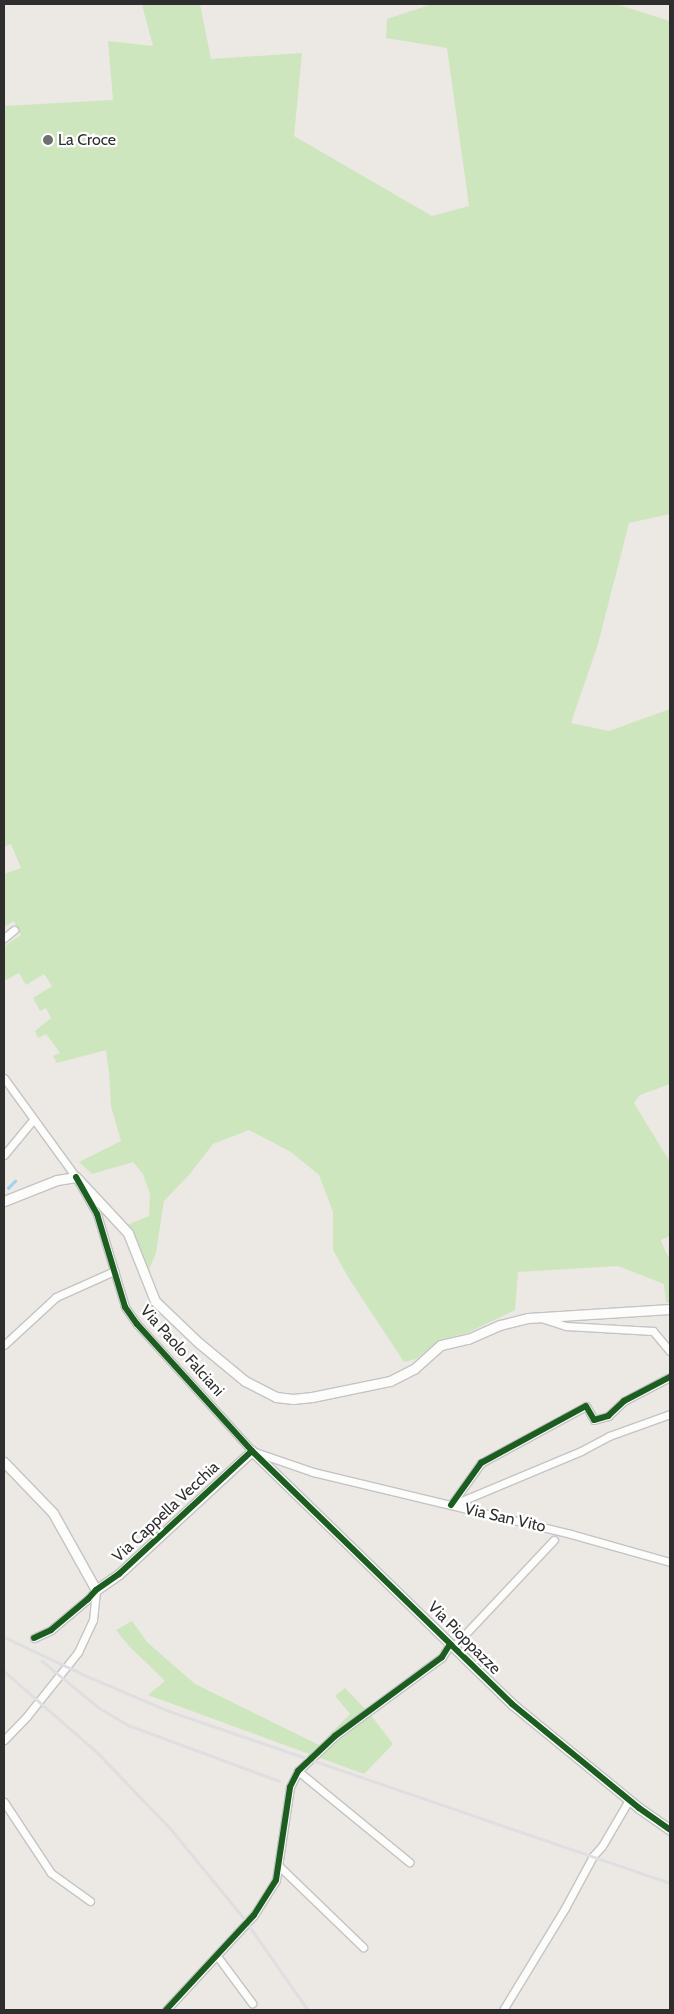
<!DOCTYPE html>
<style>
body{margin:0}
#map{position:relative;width:674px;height:2014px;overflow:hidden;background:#ece8e4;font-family:Cabin,sans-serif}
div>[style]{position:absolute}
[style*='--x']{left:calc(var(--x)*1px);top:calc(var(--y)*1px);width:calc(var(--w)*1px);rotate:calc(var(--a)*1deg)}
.green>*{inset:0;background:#cee6be}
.stream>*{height:2.5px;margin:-1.25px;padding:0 1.25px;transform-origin:1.25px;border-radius:1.25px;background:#99d6ec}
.roads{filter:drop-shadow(1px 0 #c5c4c5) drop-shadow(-1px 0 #c5c4c5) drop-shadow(0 1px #c5c4c5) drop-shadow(0 -1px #c5c4c5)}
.minor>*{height:7px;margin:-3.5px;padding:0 3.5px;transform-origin:3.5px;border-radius:3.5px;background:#fcfcfb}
.tertiary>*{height:9px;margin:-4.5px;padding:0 4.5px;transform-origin:4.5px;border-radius:4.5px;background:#fcfcfb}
.rail>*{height:2.5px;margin:-1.25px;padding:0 1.25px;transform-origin:1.25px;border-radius:1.25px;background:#dfdfe1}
.cycleway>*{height:6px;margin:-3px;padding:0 3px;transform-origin:3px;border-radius:3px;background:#1b5e20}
.dots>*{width:14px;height:14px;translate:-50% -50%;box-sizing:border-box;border:2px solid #fff;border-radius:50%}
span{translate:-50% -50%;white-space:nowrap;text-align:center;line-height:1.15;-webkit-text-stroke:4.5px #fff;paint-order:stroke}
.poi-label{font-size:16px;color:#2e2e2e}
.left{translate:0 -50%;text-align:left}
.street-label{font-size:16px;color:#2e2e2e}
.frame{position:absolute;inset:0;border:5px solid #2e2e2e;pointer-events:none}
</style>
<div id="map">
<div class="green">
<i style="clip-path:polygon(200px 4px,211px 59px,302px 53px,294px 136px,432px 216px,469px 206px,447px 48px,386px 38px,387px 19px,432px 4px,616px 4px,670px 21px,670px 514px,629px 523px,598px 644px,571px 723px,609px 731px,670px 709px,670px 1084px,640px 1095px,634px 1103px,670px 1162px,670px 1236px,661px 1240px,666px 1253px,670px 1258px,670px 1302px,666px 1303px,664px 1284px,618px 1266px,518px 1272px,515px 1310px,467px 1333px,440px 1340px,416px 1359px,404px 1362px,348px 1277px,333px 1250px,333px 1212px,319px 1175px,291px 1152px,249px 1130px,213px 1144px,189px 1175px,164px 1201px,156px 1253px,149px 1270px,127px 1225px,149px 1216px,150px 1194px,143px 1174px,133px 1162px,92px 1174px,79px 1162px,121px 1141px,111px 1106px,109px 1072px,106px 1050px,57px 1063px,53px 1056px,60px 1053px,46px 1034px,38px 1038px,35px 1031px,51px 1018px,46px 1008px,40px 1011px,33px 998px,52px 986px,44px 974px,26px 985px,19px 973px,4px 981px,4px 946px,21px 935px,14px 921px,4px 927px,4px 874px,21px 868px,11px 844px,4px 847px,4px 106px,113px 100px,108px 41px,153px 46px,142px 5px)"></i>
<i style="clip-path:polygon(132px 1621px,147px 1642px,195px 1684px,319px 1745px,350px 1714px,335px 1696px,345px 1688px,370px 1714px,393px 1744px,364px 1774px,148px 1695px,165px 1681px,128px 1645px,116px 1630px)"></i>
</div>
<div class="stream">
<i style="--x:8;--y:1188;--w:10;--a:-45"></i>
</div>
<div class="roads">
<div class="minor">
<i style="--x:4;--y:938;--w:13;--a:-39"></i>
<i style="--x:4;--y:1078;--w:122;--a:54"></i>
<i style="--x:76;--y:1177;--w:43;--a:60.4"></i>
<i style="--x:97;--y:1214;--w:97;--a:73.2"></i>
<i style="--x:125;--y:1307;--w:21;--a:55"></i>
<i style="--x:137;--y:1324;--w:171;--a:47.8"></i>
<i style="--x:252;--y:1451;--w:65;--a:19"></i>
<i style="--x:313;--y:1472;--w:265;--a:13.5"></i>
<i style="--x:571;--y:1534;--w:103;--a:15.8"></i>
<i style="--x:4;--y:1155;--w:45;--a:-50.4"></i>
<i style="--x:541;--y:1318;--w:26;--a:18"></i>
<i style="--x:566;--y:1326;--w:87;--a:3.3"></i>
<i style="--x:653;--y:1331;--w:26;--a:50"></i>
<i style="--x:4;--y:1345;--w:71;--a:-42.7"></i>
<i style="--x:56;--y:1297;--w:64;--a:-24.1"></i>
<i style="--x:451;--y:1505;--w:52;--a:-54.5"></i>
<i style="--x:481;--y:1463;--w:119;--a:-28.5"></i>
<i style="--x:586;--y:1406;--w:16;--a:60"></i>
<i style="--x:594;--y:1420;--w:15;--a:-16"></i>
<i style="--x:608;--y:1416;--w:22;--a:-43"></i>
<i style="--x:624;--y:1401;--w:52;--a:-27.6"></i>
<i style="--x:452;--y:1505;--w:140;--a:-22.7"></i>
<i style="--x:581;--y:1451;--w:32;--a:-28"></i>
<i style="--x:609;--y:1436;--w:65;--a:-19.8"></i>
<i style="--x:34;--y:1638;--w:19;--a:-25"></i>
<i style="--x:51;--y:1630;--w:48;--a:-40"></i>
<i style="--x:88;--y:1599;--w:12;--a:-48"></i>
<i style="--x:453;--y:1647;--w:147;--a:-46.7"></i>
<i style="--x:4;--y:1740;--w:33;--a:-46"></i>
<i style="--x:27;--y:1716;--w:82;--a:-51.4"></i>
<i style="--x:78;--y:1652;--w:35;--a:-65"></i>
<i style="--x:93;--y:1620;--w:30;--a:-84"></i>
<i style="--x:298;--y:1771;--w:144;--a:39.3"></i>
<i style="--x:4;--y:1802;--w:85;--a:56.5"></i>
<i style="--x:51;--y:1873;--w:48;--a:35.7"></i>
<i style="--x:279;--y:1866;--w:117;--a:44"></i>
<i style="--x:217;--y:1956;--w:59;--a:53.3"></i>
<i style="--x:166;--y:2010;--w:129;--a:-47.2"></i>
<i style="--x:254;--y:1915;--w:41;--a:-57.8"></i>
<i style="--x:276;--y:1880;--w:94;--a:-81.4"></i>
<i style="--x:290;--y:1787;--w:18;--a:-63"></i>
<i style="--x:298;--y:1771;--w:51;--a:-43.4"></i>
<i style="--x:335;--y:1736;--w:133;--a:-36.4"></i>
<i style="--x:442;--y:1657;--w:15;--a:-58"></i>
<i style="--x:503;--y:2010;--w:119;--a:-58.7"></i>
<i style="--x:565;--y:1908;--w:59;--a:-61.7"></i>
<i style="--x:593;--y:1856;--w:13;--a:-48"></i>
<i style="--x:602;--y:1846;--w:53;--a:-59.6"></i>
</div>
<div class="tertiary">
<i style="--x:4;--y:1201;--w:57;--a:-21.6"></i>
<i style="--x:57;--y:1180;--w:19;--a:-9"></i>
<i style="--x:76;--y:1177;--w:76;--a:47.1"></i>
<i style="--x:128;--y:1233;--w:73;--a:68.3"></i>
<i style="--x:155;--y:1301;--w:61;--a:43.7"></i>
<i style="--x:199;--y:1343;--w:60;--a:39.6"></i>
<i style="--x:245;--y:1381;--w:35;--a:27"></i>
<i style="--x:276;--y:1397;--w:17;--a:7"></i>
<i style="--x:293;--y:1399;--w:19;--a:-6"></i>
<i style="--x:312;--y:1397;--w:80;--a:-11.6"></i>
<i style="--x:390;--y:1381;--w:27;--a:-27"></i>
<i style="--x:414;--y:1369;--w:36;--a:-42"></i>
<i style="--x:441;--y:1345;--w:28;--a:-13"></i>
<i style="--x:468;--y:1339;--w:35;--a:-24"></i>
<i style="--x:500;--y:1325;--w:29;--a:-14"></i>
<i style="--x:528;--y:1318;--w:142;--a:-3.6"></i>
<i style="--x:4;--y:1462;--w:71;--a:46.1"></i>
<i style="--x:53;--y:1513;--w:88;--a:60.8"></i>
<i style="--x:96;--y:1590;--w:28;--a:-35"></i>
<i style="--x:119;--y:1574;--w:181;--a:-42.8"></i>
<i style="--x:252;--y:1451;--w:363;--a:44.2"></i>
<i style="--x:512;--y:1704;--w:164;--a:39.3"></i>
<i style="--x:639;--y:1808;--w:38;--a:35"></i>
</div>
</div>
<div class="rail">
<i style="--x:4;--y:1637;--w:96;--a:25.2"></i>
<i style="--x:91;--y:1678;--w:88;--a:22.8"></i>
<i style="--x:172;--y:1712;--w:527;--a:18.95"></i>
<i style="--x:42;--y:1661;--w:72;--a:39.4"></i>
<i style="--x:98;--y:1707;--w:35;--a:31"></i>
<i style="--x:128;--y:1725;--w:161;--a:20.3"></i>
<i style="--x:4;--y:1671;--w:126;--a:41.1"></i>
<i style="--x:99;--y:1754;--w:104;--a:46.2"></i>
<i style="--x:171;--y:1829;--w:114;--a:50.7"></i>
<i style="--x:243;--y:1917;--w:113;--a:55"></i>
</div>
<div class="cycleway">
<i style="--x:76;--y:1177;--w:43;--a:60.4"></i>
<i style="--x:97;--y:1214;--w:97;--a:73.2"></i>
<i style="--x:125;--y:1307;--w:21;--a:55"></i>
<i style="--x:137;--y:1324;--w:171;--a:47.8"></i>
<i style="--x:252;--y:1451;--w:363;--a:44.2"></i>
<i style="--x:512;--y:1704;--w:164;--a:39.3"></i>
<i style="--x:639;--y:1808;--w:38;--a:35"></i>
<i style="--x:451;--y:1505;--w:52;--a:-54.5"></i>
<i style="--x:481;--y:1463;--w:119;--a:-28.5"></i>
<i style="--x:586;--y:1406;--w:16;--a:60"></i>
<i style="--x:594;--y:1420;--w:15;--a:-16"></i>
<i style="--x:608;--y:1416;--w:22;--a:-43"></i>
<i style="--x:624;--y:1401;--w:52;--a:-27.6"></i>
<i style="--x:34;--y:1638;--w:19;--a:-25"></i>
<i style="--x:51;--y:1630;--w:48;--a:-40"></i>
<i style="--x:88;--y:1599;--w:12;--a:-48"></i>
<i style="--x:96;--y:1590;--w:28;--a:-35"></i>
<i style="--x:119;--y:1574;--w:181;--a:-42.8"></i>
<i style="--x:166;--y:2010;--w:129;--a:-47.2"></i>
<i style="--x:254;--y:1915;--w:41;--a:-57.8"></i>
<i style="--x:276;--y:1880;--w:94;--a:-81.4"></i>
<i style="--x:290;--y:1787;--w:18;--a:-63"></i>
<i style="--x:298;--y:1771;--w:51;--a:-43.4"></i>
<i style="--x:335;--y:1736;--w:133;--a:-36.4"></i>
<i style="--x:442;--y:1657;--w:15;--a:-58"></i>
</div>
<div class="dots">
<i style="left:48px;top:140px;background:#706f6e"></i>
</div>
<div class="poi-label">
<span class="left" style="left:58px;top:140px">La Croce</span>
</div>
<div class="street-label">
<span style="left:182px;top:1351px;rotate:48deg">Via Paolo Falciani</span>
<span style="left:166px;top:1512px;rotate:-43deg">Via Cappella Vecchia</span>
<span style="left:505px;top:1518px;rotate:13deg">Via San Vito</span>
<span style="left:464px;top:1638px;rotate:45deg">Via Pioppazze</span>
</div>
<div class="frame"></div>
</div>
